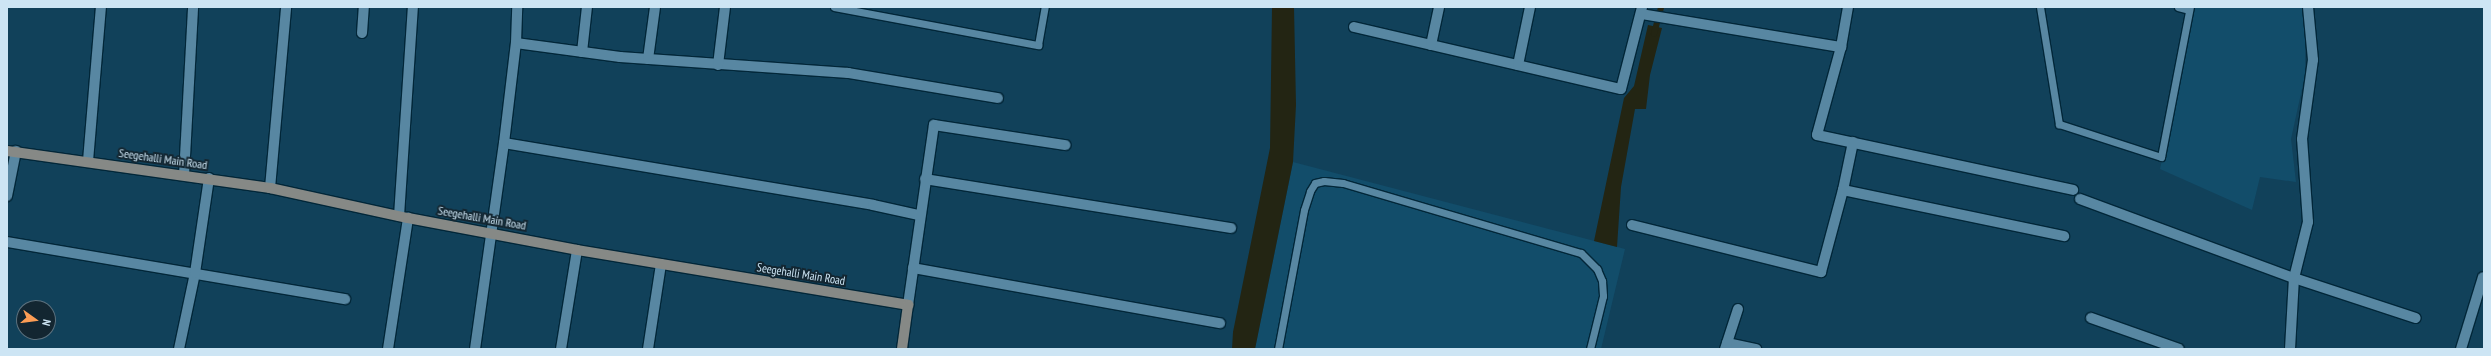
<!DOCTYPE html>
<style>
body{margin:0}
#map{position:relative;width:2491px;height:356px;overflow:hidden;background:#11415a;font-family:"PT Sans Narrow",sans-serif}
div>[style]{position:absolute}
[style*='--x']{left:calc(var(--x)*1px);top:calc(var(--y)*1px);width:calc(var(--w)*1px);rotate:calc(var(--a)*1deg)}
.built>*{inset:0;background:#124d6a}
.water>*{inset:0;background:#232513}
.stream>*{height:5.5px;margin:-2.75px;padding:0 2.75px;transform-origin:2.75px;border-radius:2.75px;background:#232513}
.roads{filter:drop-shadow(1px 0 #022739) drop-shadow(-1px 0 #022739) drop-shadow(0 1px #022739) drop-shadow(0 -1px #022739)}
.lane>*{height:7px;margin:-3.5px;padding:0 3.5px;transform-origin:3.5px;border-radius:3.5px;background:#5887a2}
.street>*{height:10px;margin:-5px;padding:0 5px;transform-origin:5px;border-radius:5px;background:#5887a2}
.secondary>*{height:10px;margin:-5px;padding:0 5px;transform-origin:5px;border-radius:5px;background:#868986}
span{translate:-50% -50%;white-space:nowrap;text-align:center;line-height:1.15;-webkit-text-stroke:4px #132631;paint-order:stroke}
.street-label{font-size:12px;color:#cde5f4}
.frame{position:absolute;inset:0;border:8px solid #cde5f4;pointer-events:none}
.north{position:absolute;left:16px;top:300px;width:40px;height:40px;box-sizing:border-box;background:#132631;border:1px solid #5d727f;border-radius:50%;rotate:104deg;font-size:11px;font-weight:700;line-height:16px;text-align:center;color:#cde5f4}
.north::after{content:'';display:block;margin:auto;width:14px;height:18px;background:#fd9d55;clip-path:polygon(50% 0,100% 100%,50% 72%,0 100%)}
</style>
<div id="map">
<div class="built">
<i style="clip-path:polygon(2195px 7px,2305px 7px,2305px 75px,2291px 139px,2296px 182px,2260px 177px,2252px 210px,2160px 169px)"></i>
<i style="clip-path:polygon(1293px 162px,1625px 249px,1601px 349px,1255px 349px)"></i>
</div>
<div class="water">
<i style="clip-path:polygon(1272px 7px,1294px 7px,1296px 105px,1293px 162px,1255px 349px,1232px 349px,1233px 332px,1270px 148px)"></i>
<i style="clip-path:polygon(1648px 25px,1662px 28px,1650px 75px,1646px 109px,1635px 109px,1621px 187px,1617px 247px,1594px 241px,1624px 98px,1634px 86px)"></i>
</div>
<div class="stream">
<i style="--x:1654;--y:34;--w:28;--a:-75"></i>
</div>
<div class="roads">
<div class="lane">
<i style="--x:834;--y:7;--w:208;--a:10.6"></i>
<i style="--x:1038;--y:45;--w:39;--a:-80"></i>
<i style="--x:2040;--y:7;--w:119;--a:80.8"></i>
<i style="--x:2059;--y:124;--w:107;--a:17.9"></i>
<i style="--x:2161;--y:157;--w:153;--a:-79.1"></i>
<i style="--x:2178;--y:7;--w:11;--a:15"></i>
<i style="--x:1278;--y:349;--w:141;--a:-79.4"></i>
<i style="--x:1304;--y:210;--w:20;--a:-72"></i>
<i style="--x:1310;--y:191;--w:9;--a:-58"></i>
<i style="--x:1315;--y:183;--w:9;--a:-13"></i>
<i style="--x:1324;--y:181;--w:19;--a:6"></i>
<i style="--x:1343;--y:183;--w:248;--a:16.4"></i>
<i style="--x:1581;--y:253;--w:23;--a:45"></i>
<i style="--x:1597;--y:269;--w:13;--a:67"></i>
<i style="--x:1602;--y:281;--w:15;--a:86"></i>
<i style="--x:1603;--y:296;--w:55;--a:103.8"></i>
</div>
<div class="street">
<i style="--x:1848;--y:7;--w:41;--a:99.9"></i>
<i style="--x:1841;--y:47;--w:91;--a:105.3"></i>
<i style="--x:1817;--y:135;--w:262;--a:12.1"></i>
<i style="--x:1641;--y:14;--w:203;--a:9.4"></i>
<i style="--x:1354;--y:27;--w:274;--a:13.1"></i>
<i style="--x:1621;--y:89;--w:85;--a:-75.6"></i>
<i style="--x:362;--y:33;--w:26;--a:-86"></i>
<i style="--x:516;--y:43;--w:105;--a:7.7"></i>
<i style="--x:620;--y:57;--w:229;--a:4"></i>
<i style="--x:848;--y:73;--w:152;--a:9.5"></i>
<i style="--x:1431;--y:45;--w:39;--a:-78"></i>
<i style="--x:582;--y:52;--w:45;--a:-83.7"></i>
<i style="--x:648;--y:59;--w:52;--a:-82.3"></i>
<i style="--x:718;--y:65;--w:58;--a:-83.1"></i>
<i style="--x:1518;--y:65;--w:59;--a:-78.3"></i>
<i style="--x:504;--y:143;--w:374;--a:9.5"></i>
<i style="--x:873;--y:205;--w:47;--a:12.3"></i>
<i style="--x:88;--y:161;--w:155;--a:-85.2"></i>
<i style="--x:184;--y:175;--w:168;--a:-86.9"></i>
<i style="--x:925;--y:179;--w:310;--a:9.1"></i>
<i style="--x:270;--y:188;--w:182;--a:-84.9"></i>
<i style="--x:1843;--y:190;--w:226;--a:11.8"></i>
<i style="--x:7;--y:196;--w:46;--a:-78.7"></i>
<i style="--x:2080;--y:199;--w:228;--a:20.3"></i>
<i style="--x:2294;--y:278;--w:128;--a:18.2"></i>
<i style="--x:399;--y:216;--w:209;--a:-86.2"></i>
<i style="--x:1632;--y:225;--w:195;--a:14"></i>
<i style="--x:1821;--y:272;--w:85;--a:-75"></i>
<i style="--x:1843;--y:190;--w:49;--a:-78.2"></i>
<i style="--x:7;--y:242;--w:343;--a:9.6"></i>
<i style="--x:913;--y:268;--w:312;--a:10.2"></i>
<i style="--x:908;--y:305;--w:182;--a:-81.8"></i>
<i style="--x:934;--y:125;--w:133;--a:8.7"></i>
<i style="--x:2091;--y:318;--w:93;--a:19.4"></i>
<i style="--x:1727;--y:343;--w:30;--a:12"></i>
<i style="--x:179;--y:349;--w:78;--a:-78.1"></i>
<i style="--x:195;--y:273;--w:96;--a:-81.6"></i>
<i style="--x:388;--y:349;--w:133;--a:-81.3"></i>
<i style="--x:475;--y:349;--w:208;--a:-82"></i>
<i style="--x:504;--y:143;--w:101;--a:-83.2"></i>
<i style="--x:516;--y:43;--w:36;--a:-88"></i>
<i style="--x:561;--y:349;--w:100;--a:-80.8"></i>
<i style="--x:648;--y:349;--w:86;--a:-81.3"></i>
<i style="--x:1725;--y:349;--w:42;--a:-72"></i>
<i style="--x:2290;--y:349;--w:71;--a:-86.8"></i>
<i style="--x:2294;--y:278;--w:58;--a:-76"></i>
<i style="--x:2308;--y:222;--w:83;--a:-94.1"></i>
<i style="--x:2302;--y:139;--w:80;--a:-82.1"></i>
<i style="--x:2313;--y:60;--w:53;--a:-95.4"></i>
<i style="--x:2461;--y:349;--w:75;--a:-73"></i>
</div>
<div class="secondary">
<i style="--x:7;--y:151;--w:266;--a:8"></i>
<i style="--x:270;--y:188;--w:141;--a:12.3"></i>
<i style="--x:408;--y:218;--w:172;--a:10.7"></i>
<i style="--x:577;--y:250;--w:336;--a:9.4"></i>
<i style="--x:908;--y:305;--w:44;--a:97.8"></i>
</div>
</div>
<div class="street-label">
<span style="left:163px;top:159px;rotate:8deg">Seegehalli Main Road</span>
<span style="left:482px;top:218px;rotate:10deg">Seegehalli Main Road</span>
<span style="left:801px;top:274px;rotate:9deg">Seegehalli Main Road</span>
</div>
<div class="frame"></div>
<div class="north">N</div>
</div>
